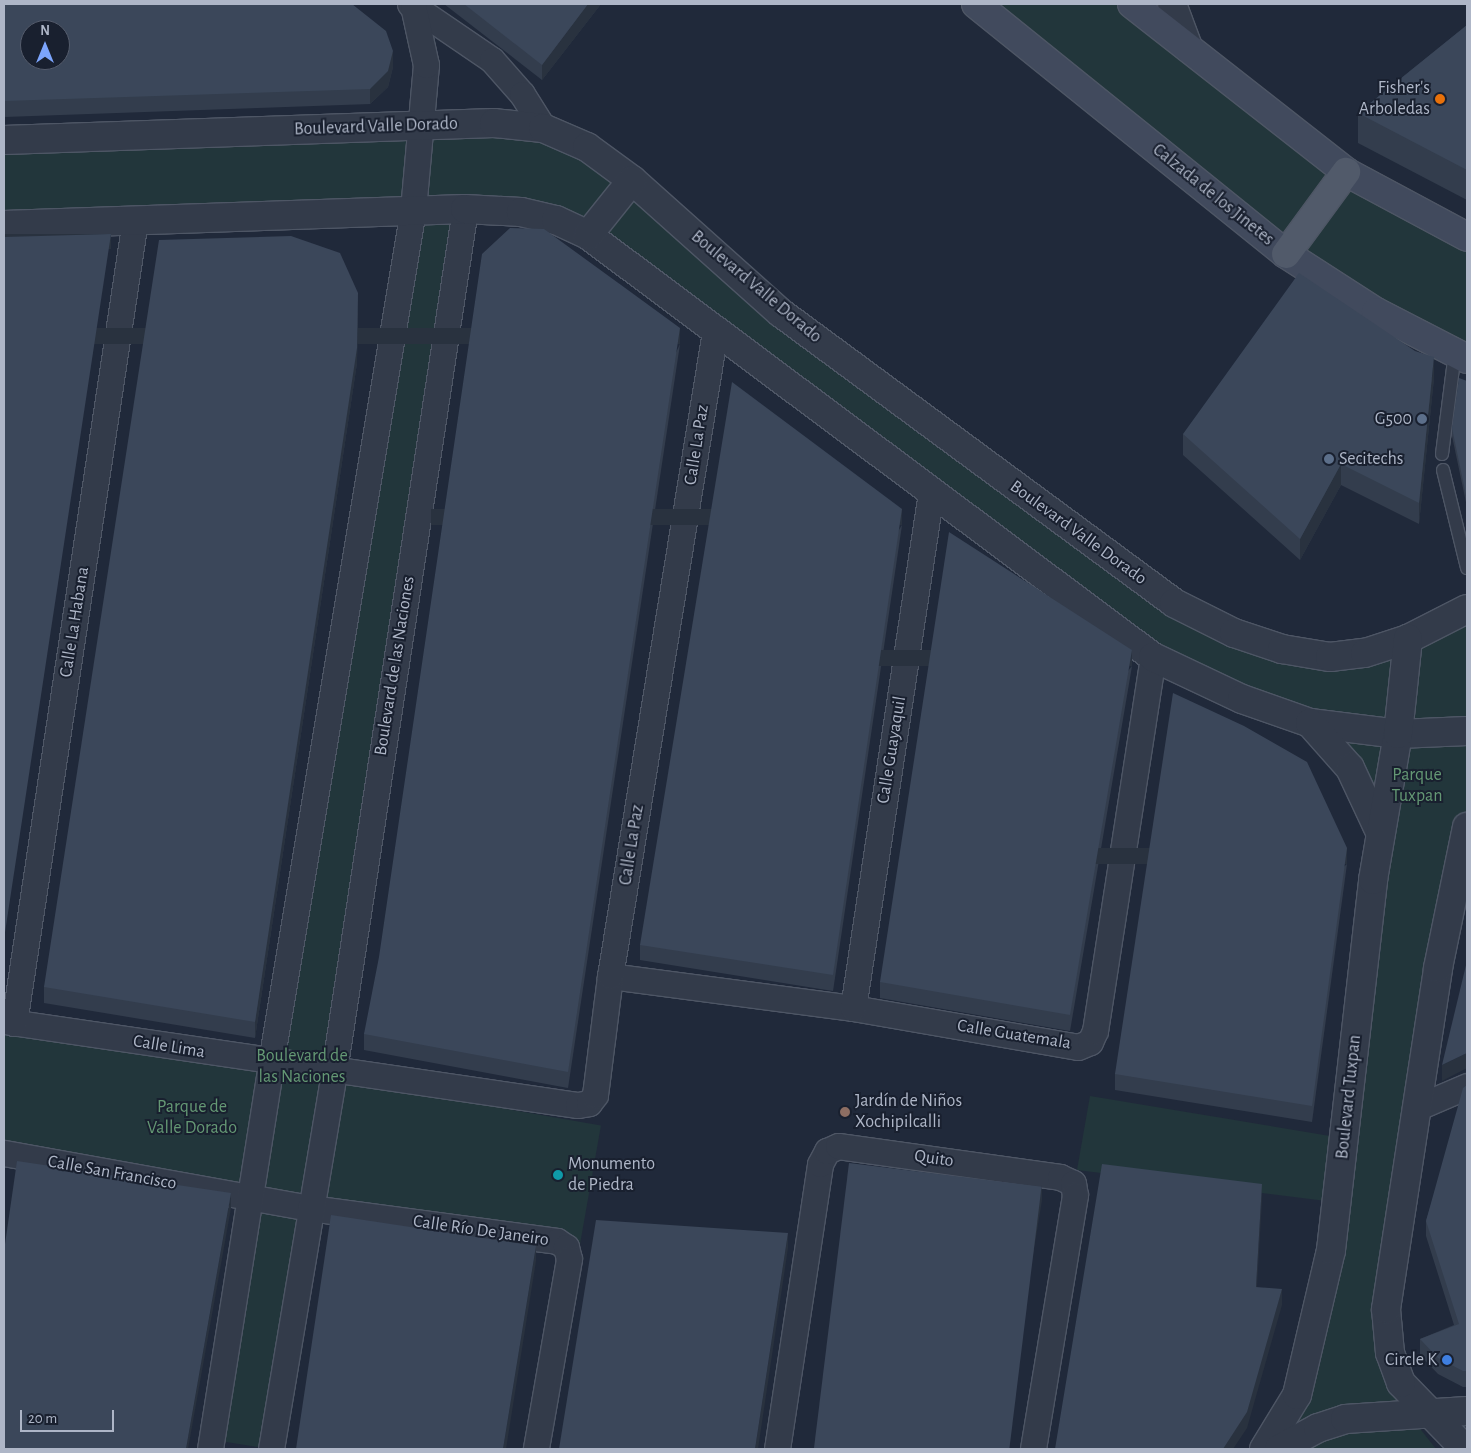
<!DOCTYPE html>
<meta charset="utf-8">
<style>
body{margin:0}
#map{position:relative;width:1471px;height:1453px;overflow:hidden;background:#20293a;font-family:"Alegreya Sans",sans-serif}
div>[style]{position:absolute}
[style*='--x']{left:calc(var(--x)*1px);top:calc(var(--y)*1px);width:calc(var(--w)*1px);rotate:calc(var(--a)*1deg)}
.green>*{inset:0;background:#22363b;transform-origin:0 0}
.roads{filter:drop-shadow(1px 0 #4e5665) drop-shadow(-1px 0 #4e5665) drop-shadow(0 1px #4e5665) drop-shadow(0 -1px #4e5665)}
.service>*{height:12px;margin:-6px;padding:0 6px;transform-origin:6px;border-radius:6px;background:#333b4a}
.minor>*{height:25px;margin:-12.5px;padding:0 12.5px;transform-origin:12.5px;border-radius:12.5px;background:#333b4a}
.tertiary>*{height:28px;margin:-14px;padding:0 14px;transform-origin:14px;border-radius:14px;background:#333b4a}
.secondary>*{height:28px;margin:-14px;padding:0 14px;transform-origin:14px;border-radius:14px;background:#414a5d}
.primary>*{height:28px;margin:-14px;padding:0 14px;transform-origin:14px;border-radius:14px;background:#515a6a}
.wall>*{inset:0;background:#333d4d}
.shaded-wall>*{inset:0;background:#29323f;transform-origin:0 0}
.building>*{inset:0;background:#3b475a;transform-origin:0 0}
.dots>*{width:14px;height:14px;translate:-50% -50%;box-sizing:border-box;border:2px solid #19202f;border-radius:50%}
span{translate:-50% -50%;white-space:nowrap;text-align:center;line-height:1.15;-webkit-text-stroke:4px #19202f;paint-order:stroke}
.poi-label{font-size:18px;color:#aeb6c7}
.right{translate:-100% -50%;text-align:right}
.left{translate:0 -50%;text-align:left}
.street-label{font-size:18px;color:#aeb6c7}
.park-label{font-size:18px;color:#649874}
.frame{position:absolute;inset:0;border:5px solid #aeb6c7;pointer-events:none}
.north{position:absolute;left:20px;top:20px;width:50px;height:50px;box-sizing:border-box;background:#19202f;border:1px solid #555c6c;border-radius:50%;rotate:0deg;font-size:14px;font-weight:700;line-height:20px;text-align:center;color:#aeb6c7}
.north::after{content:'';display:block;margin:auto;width:18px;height:22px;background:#7ca5fd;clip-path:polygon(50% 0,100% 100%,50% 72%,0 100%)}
.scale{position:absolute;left:20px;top:1410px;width:94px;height:22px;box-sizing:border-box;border:2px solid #aeb6c7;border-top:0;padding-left:6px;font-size:15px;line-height:18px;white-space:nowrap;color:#aeb6c7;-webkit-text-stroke:4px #19202f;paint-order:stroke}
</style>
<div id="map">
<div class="green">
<i style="clip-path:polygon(983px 4px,1126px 4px,1467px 243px,1467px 354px,1287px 250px)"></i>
<i style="clip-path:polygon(544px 130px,1174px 608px,1330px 660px,1467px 614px,1467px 726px,1311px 720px,1154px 653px,550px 214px,4px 223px,4px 142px)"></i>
<i style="left:463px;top:220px;width:1244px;height:52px;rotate:99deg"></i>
<i style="clip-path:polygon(1316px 726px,1467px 733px,1467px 820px,1385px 1308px,1424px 1414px,1286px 1443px,1298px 1395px,1381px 830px)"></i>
<i style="left:4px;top:1021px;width:270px;height:132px;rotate:9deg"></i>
<i style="left:337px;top:1079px;width:268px;height:121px;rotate:10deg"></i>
<i style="clip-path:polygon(1090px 1096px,1342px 1138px,1334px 1202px,1077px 1170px)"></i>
<i style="clip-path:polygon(1414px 1421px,1436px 1449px,1286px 1449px,1320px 1431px)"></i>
</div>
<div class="roads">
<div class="service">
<i style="--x:1442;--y:454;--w:102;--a:-82.7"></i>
<i style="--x:1443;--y:470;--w:101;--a:76.2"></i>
</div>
<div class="minor">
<i style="--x:410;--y:4;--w:99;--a:34.3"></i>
<i style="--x:492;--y:60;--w:45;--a:48.6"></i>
<i style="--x:522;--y:94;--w:40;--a:58"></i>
<i style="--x:610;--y:976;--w:245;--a:7.5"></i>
<i style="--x:853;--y:1008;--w:228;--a:9.8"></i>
<i style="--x:1078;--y:1047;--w:13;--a:-23"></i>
<i style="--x:1090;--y:1042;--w:12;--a:-66"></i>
<i style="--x:1095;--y:1031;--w:378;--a:-81.2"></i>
<i style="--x:853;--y:1008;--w:522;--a:-81.4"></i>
<i style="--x:4;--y:1021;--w:580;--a:8.33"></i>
<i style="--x:578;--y:1105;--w:11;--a:-10"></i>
<i style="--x:589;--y:1103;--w:10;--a:-53"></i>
<i style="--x:595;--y:1095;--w:120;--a:-82.8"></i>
<i style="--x:610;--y:976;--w:653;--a:-80.75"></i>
<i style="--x:14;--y:1023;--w:812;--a:-81.43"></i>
<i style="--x:1418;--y:1107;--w:53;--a:-23.2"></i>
<i style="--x:4;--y:1153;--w:311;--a:10.2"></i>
<i style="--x:310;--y:1208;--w:249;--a:7.6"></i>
<i style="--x:557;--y:1241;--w:11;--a:34"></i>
<i style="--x:566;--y:1247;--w:12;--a:76"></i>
<i style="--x:569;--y:1259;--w:193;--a:99.9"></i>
<i style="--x:210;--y:1449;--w:392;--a:-81"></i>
<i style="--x:271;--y:1062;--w:864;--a:-80.54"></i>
<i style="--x:413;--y:210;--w:146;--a:-84.9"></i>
<i style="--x:426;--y:65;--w:60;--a:-102.4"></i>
<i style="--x:271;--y:1449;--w:383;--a:-80.5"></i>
<i style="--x:334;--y:1071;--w:872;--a:-81.36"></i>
<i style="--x:777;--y:1449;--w:288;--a:-81.4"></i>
<i style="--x:820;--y:1164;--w:15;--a:-62"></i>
<i style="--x:827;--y:1151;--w:12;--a:-24"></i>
<i style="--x:838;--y:1146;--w:224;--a:7.9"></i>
<i style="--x:1060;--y:1177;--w:14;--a:25"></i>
<i style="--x:1073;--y:1183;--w:12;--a:81"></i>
<i style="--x:1075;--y:1195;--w:257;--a:99.4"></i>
</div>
<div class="tertiary">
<i style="--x:1172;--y:4;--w:46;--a:69.6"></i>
<i style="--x:4;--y:140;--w:490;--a:-2"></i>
<i style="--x:494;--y:123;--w:49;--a:5.8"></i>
<i style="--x:543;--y:128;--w:48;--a:23.4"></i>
<i style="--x:587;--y:147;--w:56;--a:36.3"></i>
<i style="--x:632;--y:180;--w:200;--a:41.8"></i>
<i style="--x:781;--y:313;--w:488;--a:36.4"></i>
<i style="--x:1174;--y:603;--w:67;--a:26.6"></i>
<i style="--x:1234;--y:633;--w:51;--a:18.4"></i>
<i style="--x:1282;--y:649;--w:49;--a:9.5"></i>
<i style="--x:1330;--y:657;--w:35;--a:-7"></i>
<i style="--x:1365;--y:653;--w:45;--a:-18"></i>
<i style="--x:1408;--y:639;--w:66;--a:-27"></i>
<i style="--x:4;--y:225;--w:461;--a:-2"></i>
<i style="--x:465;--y:209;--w:56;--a:3.1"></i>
<i style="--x:521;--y:212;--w:36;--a:13"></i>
<i style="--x:556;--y:220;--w:35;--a:25"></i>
<i style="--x:588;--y:235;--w:705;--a:36.76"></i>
<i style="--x:1153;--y:657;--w:98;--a:25.3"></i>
<i style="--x:1242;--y:699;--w:72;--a:19.4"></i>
<i style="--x:1310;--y:723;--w:89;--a:7.1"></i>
<i style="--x:1398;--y:734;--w:69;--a:-2.5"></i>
<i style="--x:588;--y:235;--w:70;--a:-51.3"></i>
<i style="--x:1310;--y:723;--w:60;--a:48.4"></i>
<i style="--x:1350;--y:768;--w:68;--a:64.9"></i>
<i style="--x:1264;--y:1449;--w:63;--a:-58.6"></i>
<i style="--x:1297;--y:1395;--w:149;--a:-76.8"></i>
<i style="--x:1331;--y:1250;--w:372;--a:-83.5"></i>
<i style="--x:1373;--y:880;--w:148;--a:-80.3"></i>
<i style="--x:1398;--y:734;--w:96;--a:-84"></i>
<i style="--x:1279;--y:1449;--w:44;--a:-28.3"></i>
<i style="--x:1318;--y:1428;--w:28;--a:-18"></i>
<i style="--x:1345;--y:1419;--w:122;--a:-3.8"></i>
<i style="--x:1465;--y:1449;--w:92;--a:-134.1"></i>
<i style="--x:1401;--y:1383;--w:32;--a:-110"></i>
<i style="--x:1390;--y:1353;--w:44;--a:-95.2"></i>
<i style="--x:1386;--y:1309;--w:345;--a:-81.3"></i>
<i style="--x:1438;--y:968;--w:144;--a:-78.4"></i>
</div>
<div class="secondary">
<i style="--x:976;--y:4;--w:398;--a:38.9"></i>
<i style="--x:1286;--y:254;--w:107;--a:32.8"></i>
<i style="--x:1376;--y:312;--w:102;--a:27.3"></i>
<i style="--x:1132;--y:4;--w:272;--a:38.1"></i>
<i style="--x:1346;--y:172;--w:137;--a:28.2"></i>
</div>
<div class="primary">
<i style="--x:1286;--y:254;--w:102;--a:-53.8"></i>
</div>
</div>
<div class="wall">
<i style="clip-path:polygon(4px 4px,393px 67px,388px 87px,370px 104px,4px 117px)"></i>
<i style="clip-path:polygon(444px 4px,601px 4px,542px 80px)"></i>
<i style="clip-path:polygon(1467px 25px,1467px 200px,1358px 143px,1358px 113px)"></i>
<i style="clip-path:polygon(358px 309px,357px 363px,255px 1038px,44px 1003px,44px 987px)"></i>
<i style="clip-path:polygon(680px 344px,568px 1088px,364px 1050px,364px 1034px)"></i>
<i style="clip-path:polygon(1434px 378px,1419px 524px,1341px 485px,1300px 560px,1183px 455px,1183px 434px)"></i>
<i style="clip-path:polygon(1467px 381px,1467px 507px,1452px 436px,1452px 428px)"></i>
<i style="clip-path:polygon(902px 525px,833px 991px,640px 960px,640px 945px)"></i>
<i style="clip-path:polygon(1132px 666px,1070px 1031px,880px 998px,880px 982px)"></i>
<i style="clip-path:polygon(1347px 864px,1312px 1122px,1115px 1090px,1115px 1074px)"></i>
<i style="clip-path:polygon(1467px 1085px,1467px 1387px,1463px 1387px,1438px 1374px,1420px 1355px,1420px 1339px,1454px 1325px,1426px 1236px,1426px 1221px)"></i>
</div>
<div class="shaded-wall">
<i style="clip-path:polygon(588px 4px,601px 4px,542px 80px,542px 65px)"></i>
<i style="clip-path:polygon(393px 51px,393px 67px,388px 87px,370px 104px,370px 89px)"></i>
<i style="left:111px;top:234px;width:15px;height:713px;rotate:90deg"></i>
<i style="clip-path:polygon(358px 293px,357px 363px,255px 1038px,255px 1022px)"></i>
<i style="left:680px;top:328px;width:16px;height:752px;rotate:90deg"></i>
<i style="clip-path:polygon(1434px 357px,1434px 378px,1419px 524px,1419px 503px)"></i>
<i style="clip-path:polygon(1341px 464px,1341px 485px,1300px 560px,1300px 539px)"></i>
<i style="left:902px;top:509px;width:16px;height:471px;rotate:90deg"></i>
<i style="left:1132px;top:650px;width:16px;height:370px;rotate:90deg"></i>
<i style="left:1347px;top:848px;width:16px;height:260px;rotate:90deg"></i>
<i style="clip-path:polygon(1467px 1053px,1467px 1068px,1442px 1081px,1442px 1065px)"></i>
<i style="clip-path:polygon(1262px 1184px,1262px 1200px,1256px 1303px,1256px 1287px)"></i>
<i style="clip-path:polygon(1042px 1185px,1042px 1200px,1001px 1449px,999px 1449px)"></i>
<i style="clip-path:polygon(231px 1193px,231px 1208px,188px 1449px,186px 1449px)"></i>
<i style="clip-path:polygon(788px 1233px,788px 1248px,758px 1449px,755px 1449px)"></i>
<i style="clip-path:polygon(536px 1246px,536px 1261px,506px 1449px,503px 1449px)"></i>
<i style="clip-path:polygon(1282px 1289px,1282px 1305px,1247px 1428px,1233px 1449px,1223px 1449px)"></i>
</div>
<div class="building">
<i style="clip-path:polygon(evenodd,4px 4px,352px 4px,386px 31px,393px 51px,388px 71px,370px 89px,4px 101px,4px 4px,30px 30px,60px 30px,60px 60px,30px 60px,30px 30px)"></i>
<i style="clip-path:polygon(464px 4px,588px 4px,542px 65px)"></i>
<i style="clip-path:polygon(1467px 25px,1467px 170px,1358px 113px)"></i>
<i style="clip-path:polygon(510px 228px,544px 229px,680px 328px,568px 1072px,364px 1034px,379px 957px,482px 254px)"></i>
<i style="clip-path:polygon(111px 234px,4px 939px,4px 237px)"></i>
<i style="clip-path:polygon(291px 236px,340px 253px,358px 293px,357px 348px,255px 1022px,44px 987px,159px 240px)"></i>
<i style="clip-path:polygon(1299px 273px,1415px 351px,1434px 357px,1419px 503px,1341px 464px,1300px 539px,1183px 434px)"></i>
<i style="clip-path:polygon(1459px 378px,1467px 381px,1467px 500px,1452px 428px)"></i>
<i style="clip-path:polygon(732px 382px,902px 509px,833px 975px,640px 945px)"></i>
<i style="clip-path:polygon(949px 532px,1132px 650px,1070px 1015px,880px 982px)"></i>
<i style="clip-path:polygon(1173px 693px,1244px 726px,1307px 762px,1347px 848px,1312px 1106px,1115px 1074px)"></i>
<i style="clip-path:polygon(1467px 961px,1467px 1053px,1442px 1065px)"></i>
<i style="clip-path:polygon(1467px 1085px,1467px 1371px,1463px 1371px,1438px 1358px,1420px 1339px,1459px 1324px,1426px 1221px,1463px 1088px)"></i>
<i style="clip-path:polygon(17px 1161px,231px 1193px,186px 1449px,4px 1449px,4px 1251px)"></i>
<i style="left:849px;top:1163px;width:194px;height:289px;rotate:7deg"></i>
<i style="clip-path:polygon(1102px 1164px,1262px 1184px,1256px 1287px,1282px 1289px,1247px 1412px,1223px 1449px,1055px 1449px)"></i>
<i style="clip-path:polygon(331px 1215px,536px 1246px,503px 1449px,296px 1449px)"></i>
<i style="clip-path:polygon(596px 1220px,788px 1233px,755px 1449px,559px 1449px)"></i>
</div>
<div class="dots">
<i style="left:1440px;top:99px;background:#e8710a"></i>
<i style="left:1422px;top:419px;background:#5c6f8a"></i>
<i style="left:1329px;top:459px;background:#5c6f8a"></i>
<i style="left:845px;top:1112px;background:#8d6e63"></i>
<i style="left:558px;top:1175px;background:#0f9aa8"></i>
<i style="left:1447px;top:1360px;background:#3f7fe0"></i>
</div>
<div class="poi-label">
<span class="right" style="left:1430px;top:99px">Fisher's<br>Arboledas</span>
<span class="right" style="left:1412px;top:419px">G500</span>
<span class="left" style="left:1339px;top:459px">Secitechs</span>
<span class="left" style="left:855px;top:1112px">Jardín de Niños<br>Xochipilcalli</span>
<span class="left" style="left:568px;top:1175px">Monumento<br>de Piedra</span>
<span class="right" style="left:1437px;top:1360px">Circle K</span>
</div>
<div class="street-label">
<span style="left:376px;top:127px;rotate:-2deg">Boulevard Valle Dorado</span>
<span style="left:1213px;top:195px;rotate:39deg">Calzada de los Jinetes</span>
<span style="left:756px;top:287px;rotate:40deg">Boulevard Valle Dorado</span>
<span style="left:697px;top:445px;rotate:-81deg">Calle La Paz</span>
<span style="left:1078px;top:533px;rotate:36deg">Boulevard Valle Dorado</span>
<span style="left:75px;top:622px;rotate:-81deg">Calle La Habana</span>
<span style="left:395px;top:666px;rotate:-81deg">Boulevard de las Naciones</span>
<span style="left:892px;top:750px;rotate:-81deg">Calle Guayaquil</span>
<span style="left:632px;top:845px;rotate:-81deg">Calle La Paz</span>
<span style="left:1014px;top:1035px;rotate:9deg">Calle Guatemala</span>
<span style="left:169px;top:1047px;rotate:9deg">Calle Lima</span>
<span style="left:1349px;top:1097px;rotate:-84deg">Boulevard Tuxpan</span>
<span style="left:934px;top:1159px;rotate:8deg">Quito</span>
<span style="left:112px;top:1173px;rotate:10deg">Calle San Francisco</span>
<span style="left:481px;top:1231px;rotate:8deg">Calle Río De Janeiro</span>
</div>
<div class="park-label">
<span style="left:1417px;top:786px">Parque<br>Tuxpan</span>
<span style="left:302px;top:1067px">Boulevard de<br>las Naciones</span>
<span style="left:192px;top:1118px">Parque de<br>Valle Dorado</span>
</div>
<div class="frame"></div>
<div class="north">N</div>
<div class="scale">20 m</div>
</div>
